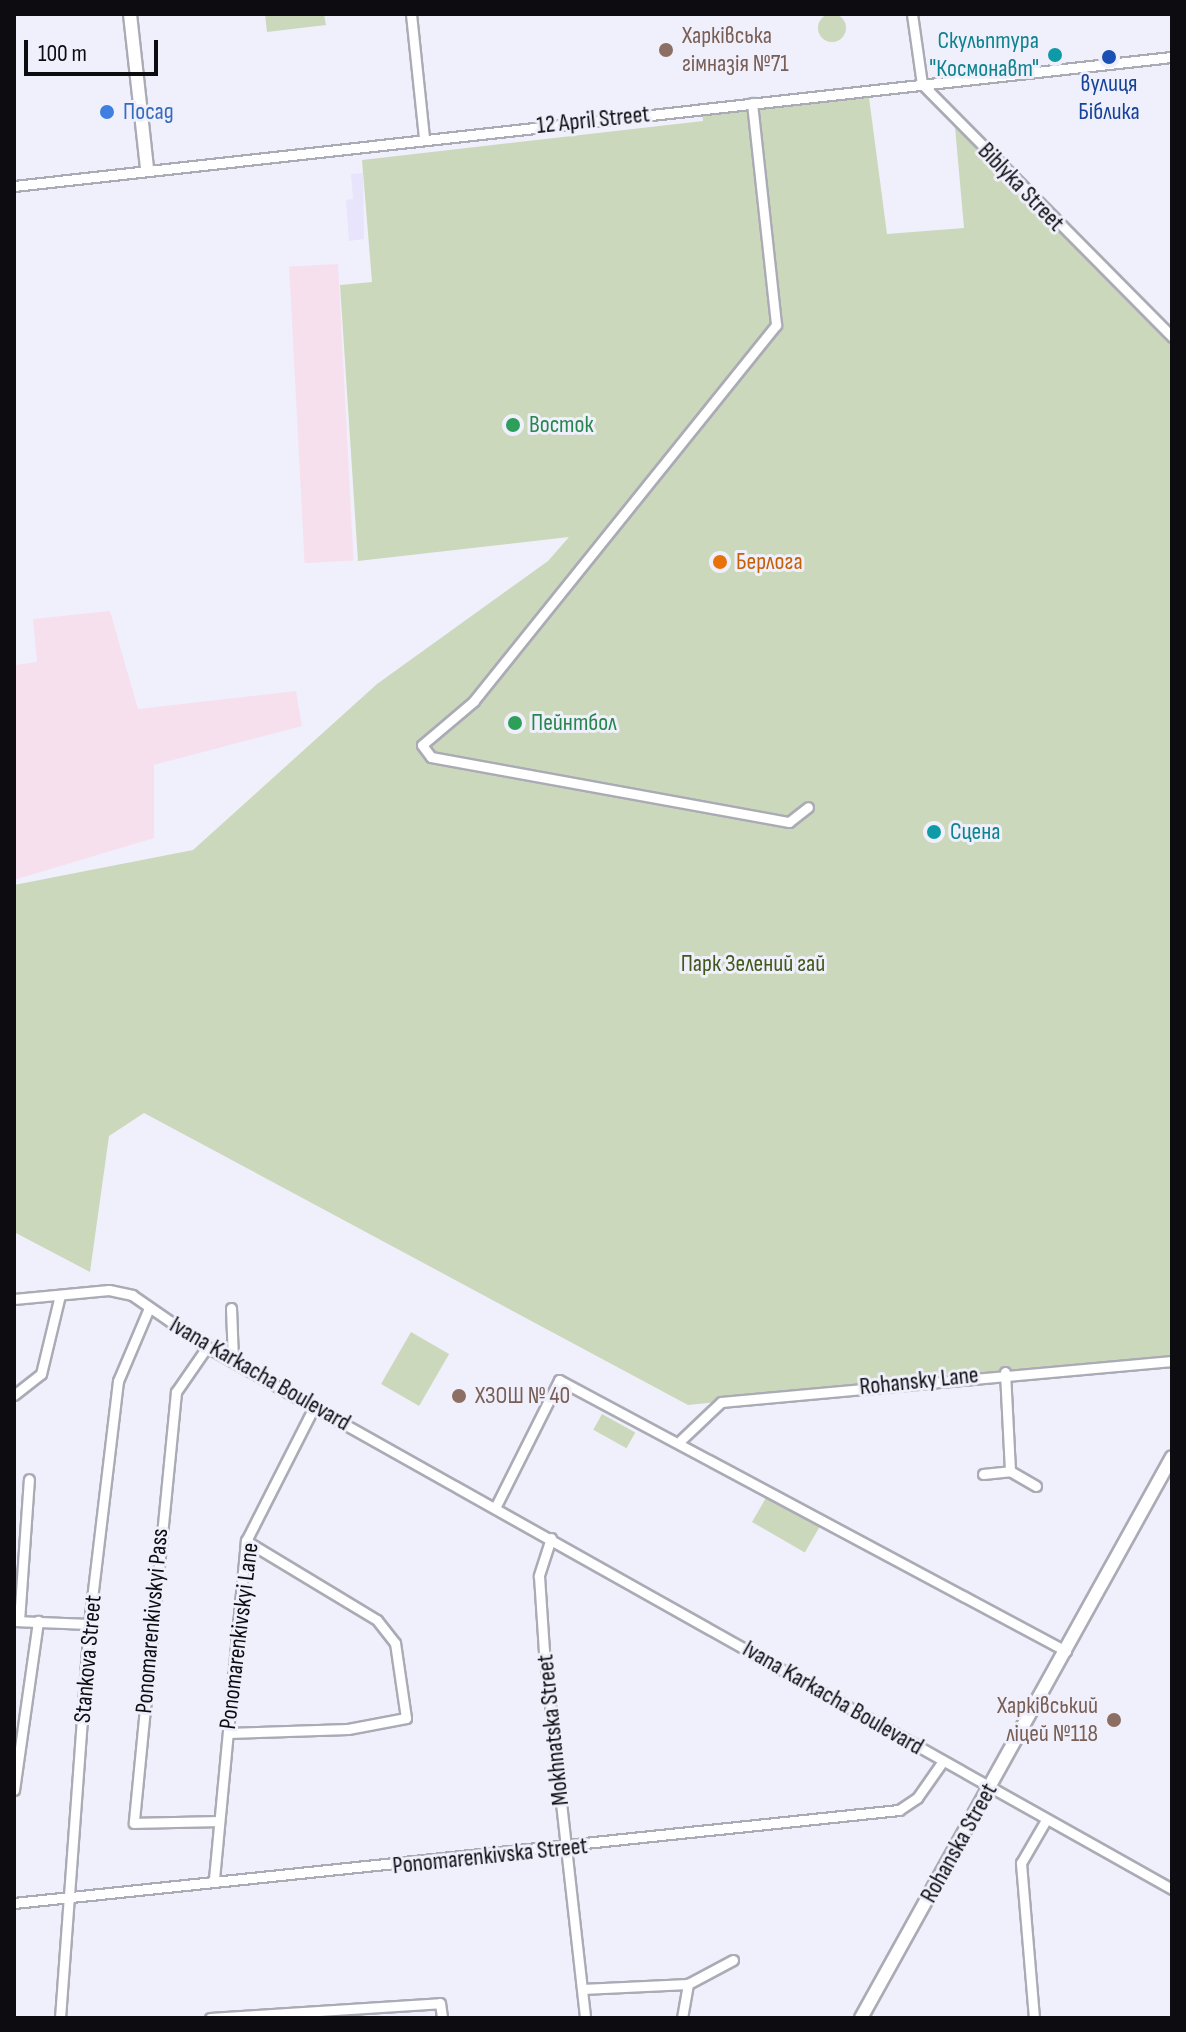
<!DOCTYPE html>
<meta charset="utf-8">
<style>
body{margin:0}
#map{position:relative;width:1186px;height:2032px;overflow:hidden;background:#f0f0fc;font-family:"Sofia Sans Condensed",sans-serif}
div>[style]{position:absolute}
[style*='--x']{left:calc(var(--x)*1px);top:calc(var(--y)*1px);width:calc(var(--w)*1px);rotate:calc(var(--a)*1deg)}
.commercial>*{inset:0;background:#e8e4fb}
.industrial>*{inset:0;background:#f6e0ee;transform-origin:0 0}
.green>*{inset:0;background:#ccd8bb;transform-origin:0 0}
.round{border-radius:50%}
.roads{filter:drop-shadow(2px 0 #ababb6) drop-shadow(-2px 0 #ababb6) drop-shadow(0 2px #ababb6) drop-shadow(0 -2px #ababb6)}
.minor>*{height:9px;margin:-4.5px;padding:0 4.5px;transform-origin:4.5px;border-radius:4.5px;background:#fff}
.major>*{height:12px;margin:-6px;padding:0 6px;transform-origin:6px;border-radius:6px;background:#fff}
.dots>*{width:22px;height:22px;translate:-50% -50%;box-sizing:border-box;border:4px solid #f0f0fc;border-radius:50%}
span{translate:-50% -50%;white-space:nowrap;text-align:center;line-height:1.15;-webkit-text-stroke:6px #f0f0fc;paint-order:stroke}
.education-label{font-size:24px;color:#785e54}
.left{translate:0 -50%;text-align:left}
.right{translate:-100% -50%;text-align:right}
.culture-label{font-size:24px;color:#0d838f}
.transit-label{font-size:24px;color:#164399}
.shop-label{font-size:24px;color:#366cbe}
.street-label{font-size:24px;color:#0d0d11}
.leisure-label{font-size:24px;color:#27864d}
.food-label{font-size:24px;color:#c56008}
.park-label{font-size:24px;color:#43581b}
.frame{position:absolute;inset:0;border:16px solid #0d0d11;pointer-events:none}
.scale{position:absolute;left:24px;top:40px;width:134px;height:36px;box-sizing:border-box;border:4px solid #0d0d11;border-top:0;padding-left:10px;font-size:24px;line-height:28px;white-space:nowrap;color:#0d0d11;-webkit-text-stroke:6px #f0f0fc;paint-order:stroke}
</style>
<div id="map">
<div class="commercial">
<i style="clip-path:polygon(363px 173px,364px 239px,349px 241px,346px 200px,353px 199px,351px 174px)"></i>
</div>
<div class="industrial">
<i style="left:338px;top:264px;width:297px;height:49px;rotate:87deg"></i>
<i style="clip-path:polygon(110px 611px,138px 709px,296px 691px,302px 726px,154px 765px,154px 838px,14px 880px,14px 665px,37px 662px,33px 619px)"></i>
</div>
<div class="green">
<i class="round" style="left:818px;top:14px;width:28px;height:28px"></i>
<i style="clip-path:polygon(265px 14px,324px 14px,326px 25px,267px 32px)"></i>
<i style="clip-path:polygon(868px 90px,887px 234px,964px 228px,955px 127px,1172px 344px,1172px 1355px,688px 1405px,144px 1113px,109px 1136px,90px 1272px,14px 1232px,14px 885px,193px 850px,377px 684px,548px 561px,569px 537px,358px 561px,340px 285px,372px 282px,362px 160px,703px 121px,702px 107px)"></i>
<i style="left:411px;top:1332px;width:44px;height:60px;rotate:30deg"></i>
<i style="left:602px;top:1414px;width:38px;height:18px;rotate:29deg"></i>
<i style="left:767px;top:1496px;width:61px;height:30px;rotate:30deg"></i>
</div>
<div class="roads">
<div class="minor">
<i style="--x:411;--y:14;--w:125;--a:84"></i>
<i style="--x:912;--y:14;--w:71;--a:81.9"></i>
<i style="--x:922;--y:84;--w:356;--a:45.3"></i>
<i style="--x:752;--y:103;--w:223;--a:83.8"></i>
<i style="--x:776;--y:325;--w:482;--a:128.8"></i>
<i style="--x:474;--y:701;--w:68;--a:139.8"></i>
<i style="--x:422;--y:745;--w:15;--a:53"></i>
<i style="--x:431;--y:757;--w:364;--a:10.3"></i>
<i style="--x:789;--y:822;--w:24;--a:-38"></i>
<i style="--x:14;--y:186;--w:1165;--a:-6.36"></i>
<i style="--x:14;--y:1299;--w:95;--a:-5.4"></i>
<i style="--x:109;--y:1290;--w:24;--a:12"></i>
<i style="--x:132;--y:1295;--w:91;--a:34.7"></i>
<i style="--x:207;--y:1347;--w:1107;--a:29.32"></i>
<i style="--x:231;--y:1308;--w:53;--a:87.8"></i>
<i style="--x:207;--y:1347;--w:55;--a:124.6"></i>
<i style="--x:176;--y:1392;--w:433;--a:95.6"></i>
<i style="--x:134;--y:1823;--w:82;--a:-1.4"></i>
<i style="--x:1005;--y:1372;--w:99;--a:87.1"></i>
<i style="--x:14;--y:1395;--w:34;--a:-38"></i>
<i style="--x:41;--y:1374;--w:81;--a:-76.5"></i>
<i style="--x:681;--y:1440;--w:55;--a:-43.5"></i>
<i style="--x:721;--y:1402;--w:453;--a:-5.2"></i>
<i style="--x:983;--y:1474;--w:27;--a:-6"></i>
<i style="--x:1010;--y:1471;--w:30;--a:30"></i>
<i style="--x:496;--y:1506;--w:141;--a:-63.4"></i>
<i style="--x:559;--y:1380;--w:575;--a:28.13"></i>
<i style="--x:551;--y:1538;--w:40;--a:108"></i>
<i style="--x:539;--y:1576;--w:75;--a:86.2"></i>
<i style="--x:544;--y:1651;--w:369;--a:83.6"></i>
<i style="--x:14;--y:1621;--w:75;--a:2.3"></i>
<i style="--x:19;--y:1621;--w:142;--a:-86"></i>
<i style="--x:228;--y:1733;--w:120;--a:-1.9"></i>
<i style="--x:348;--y:1729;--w:59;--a:-10.7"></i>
<i style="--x:406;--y:1718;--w:76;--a:-98.3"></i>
<i style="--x:395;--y:1643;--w:29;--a:-128"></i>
<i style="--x:377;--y:1620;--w:153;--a:-148.9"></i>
<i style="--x:14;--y:1790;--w:171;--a:-81.9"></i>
<i style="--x:214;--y:1879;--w:340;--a:-84.6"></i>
<i style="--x:246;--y:1541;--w:150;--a:-63.1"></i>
<i style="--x:14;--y:1903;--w:890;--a:-6"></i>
<i style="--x:899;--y:1810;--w:22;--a:-34"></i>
<i style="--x:917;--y:1798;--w:45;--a:-54.9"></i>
<i style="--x:582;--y:1989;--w:106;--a:-2.7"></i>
<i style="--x:60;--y:2018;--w:395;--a:-85.8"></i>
<i style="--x:89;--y:1624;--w:245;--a:-83.2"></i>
<i style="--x:118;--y:1381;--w:79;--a:-67"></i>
<i style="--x:210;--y:2018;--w:230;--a:-3.7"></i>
<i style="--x:440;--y:2003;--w:15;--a:82"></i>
<i style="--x:682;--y:2018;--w:35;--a:-80"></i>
<i style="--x:688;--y:1984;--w:51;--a:-28.1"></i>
<i style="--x:1034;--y:2018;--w:156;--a:-94.8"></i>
<i style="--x:1021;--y:1863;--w:50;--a:-59.8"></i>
</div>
<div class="major">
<i style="--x:130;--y:14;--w:154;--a:83.7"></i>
<i style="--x:861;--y:2018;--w:641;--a:-61"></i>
</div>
</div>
<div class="dots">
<i style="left:666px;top:50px;background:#8d6e63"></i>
<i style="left:1055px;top:55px;background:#0f9aa8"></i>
<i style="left:1109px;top:57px;background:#1a4fb4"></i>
<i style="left:107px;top:112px;background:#3f7fe0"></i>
<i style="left:513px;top:425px;background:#2e9e5b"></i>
<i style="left:720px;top:562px;background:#e8710a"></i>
<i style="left:515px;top:723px;background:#2e9e5b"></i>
<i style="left:934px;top:832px;background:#0f9aa8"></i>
<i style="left:459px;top:1396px;background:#8d6e63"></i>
<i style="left:1114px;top:1720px;background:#8d6e63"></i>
</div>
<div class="education-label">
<span class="left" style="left:682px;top:50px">Харківська<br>гімназія №71</span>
<span class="left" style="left:475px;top:1396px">ХЗОШ № 40</span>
<span class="right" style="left:1098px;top:1720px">Харківський<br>ліцей №118</span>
</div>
<div class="culture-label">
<span class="right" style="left:1039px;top:55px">Скульптура<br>"Космонавт"</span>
<span class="left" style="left:950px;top:832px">Сцена</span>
</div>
<div class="transit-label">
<span style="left:1109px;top:98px">вулиця<br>Біблика</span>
</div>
<div class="shop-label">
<span class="left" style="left:123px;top:112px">Посад</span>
</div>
<div class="street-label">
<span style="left:593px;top:120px;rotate:-6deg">12 April Street</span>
<span style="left:1021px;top:187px;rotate:46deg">Biblyka Street</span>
<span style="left:260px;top:1374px;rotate:30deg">Ivana Karkacha Boulevard</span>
<span style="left:919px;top:1381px;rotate:-6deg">Rohansky Lane</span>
<span style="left:152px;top:1621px;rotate:-85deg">Ponomarenkivskyi Pass</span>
<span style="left:239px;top:1636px;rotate:-83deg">Ponomarenkivskyi Lane</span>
<span style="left:88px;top:1659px;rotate:-85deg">Stankova Street</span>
<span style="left:833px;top:1698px;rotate:30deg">Ivana Karkacha Boulevard</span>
<span style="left:553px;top:1730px;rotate:-96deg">Mokhnatska Street</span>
<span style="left:959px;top:1843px;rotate:-61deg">Rohanska Street</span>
<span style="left:490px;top:1856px;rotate:-6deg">Ponomarenkivska Street</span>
</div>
<div class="leisure-label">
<span class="left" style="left:529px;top:425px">Восток</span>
<span class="left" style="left:531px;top:723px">Пейнтбол</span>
</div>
<div class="food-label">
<span class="left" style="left:736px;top:562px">Берлога</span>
</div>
<div class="park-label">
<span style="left:753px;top:964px">Парк Зелений гай</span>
</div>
<div class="frame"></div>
<div class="scale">100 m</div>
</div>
